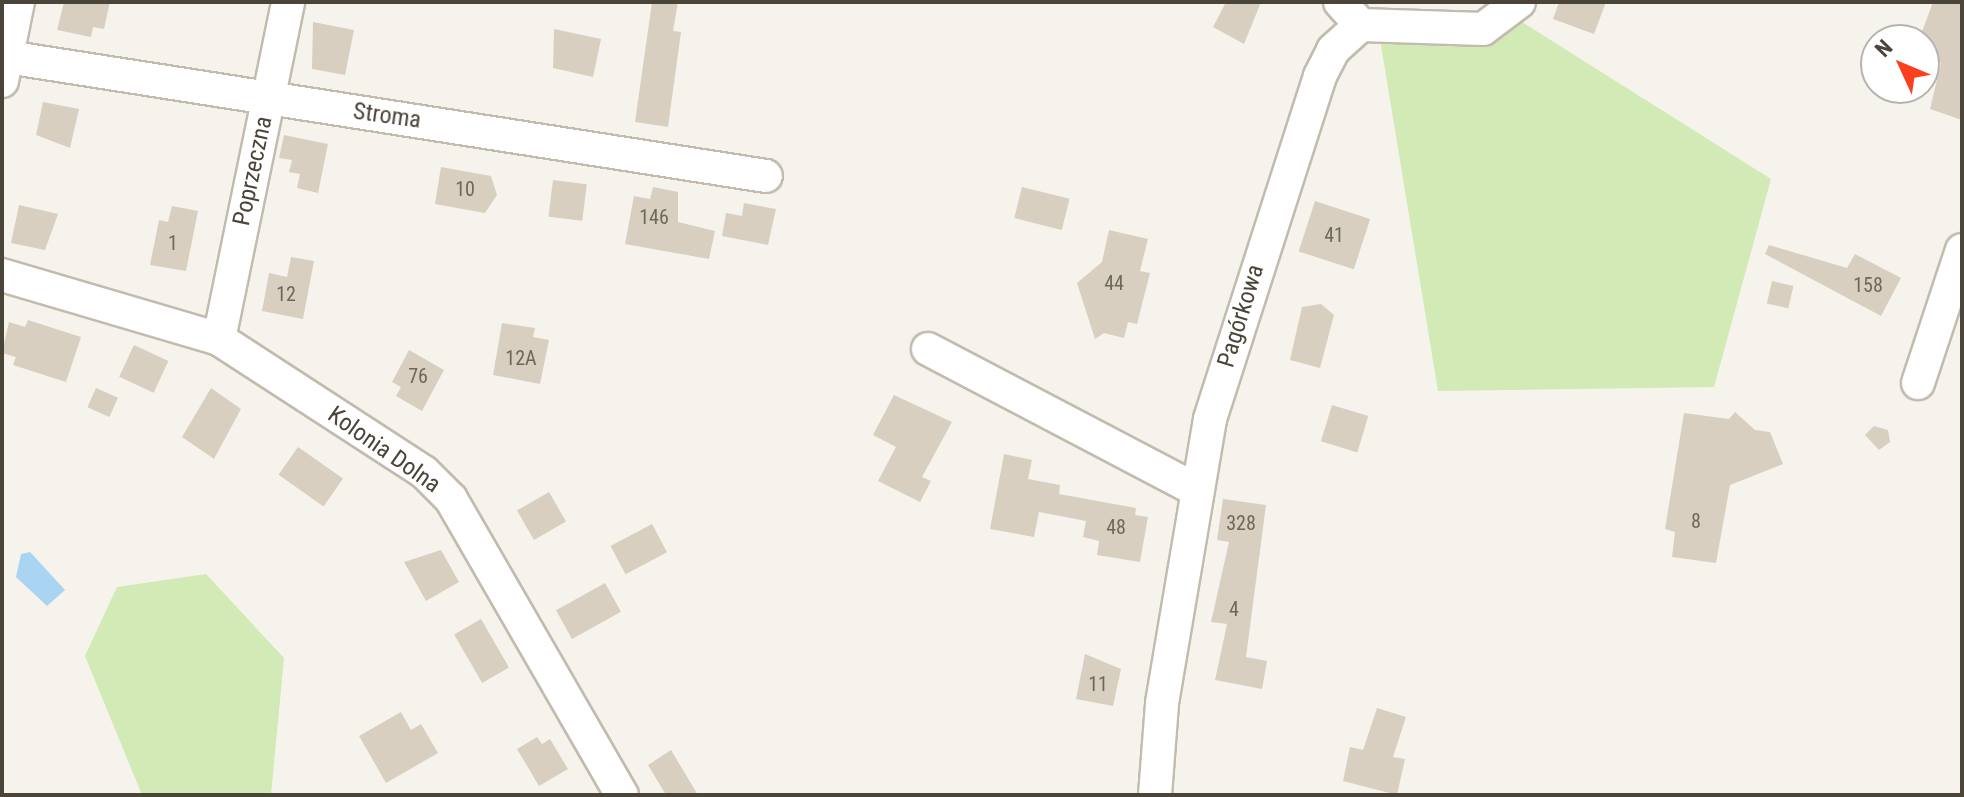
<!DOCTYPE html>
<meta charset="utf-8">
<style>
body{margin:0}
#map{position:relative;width:1964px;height:797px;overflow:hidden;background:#f6f3ec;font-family:"Roboto Condensed",sans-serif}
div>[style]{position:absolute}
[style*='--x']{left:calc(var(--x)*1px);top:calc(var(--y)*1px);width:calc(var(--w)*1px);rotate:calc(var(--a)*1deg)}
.green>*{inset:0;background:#d2eab5}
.water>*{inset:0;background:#a9d4f2}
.building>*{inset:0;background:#d8cfc1;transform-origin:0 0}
.roads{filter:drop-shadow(2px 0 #c2bbae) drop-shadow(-2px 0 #c2bbae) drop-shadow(0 2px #c2bbae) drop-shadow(0 -2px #c2bbae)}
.minor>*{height:32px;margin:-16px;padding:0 16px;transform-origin:16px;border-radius:16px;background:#fff}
span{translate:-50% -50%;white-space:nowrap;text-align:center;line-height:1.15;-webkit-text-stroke:6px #fff;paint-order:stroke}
.number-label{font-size:20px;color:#6e675b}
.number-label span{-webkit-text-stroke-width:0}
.street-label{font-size:24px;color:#4b4439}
.frame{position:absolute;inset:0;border:4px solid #4b4439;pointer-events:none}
.north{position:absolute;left:1860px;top:24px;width:80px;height:80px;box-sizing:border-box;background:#fff;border:2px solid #b7b4b0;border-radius:50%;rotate:314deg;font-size:22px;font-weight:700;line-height:32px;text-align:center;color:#4b4439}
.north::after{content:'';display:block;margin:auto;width:28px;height:36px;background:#fc3f1d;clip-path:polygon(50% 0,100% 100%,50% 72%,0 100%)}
</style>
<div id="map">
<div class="green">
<i style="clip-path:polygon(1519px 20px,1771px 179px,1714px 387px,1438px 391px,1379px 33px)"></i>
<i style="clip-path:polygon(206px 574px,284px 658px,271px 795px,142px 795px,85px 656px,117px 587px)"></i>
</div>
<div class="water">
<i style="clip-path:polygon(30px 552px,65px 590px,47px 606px,16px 577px,21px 554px)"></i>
</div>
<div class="building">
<i style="clip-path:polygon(64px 2px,110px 2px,104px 29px,93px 27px,91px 37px,57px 30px)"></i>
<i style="clip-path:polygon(652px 2px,678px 2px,673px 31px,681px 32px,668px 127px,635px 122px)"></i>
<i style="clip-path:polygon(1226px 2px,1261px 2px,1244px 44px,1213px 27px)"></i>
<i style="clip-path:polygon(1559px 2px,1606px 2px,1594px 34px,1553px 19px)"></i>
<i style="clip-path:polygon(1933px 2px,1962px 2px,1962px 120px,1930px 109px,1941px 63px,1924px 56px,1919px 40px)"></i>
<i style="clip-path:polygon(313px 22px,354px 30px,345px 75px,312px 69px)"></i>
<i style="clip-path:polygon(554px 29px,601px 39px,593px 77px,553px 68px)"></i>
<i style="clip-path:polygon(43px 102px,79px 109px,70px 148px,36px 135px)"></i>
<i style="clip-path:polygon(284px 135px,328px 144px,318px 193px,297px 188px,300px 174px,289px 172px,292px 160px,279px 158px)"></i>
<i style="clip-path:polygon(441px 167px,491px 176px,497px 195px,485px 213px,435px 204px)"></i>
<i style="left:553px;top:180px;width:34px;height:37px;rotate:7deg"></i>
<i style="clip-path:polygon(653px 187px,678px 192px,678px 222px,715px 231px,709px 259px,625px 244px,634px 196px,650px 199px)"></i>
<i style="left:1022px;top:187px;width:49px;height:32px;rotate:14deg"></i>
<i style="left:1315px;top:201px;width:58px;height:53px;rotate:18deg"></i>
<i style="clip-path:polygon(744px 203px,776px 209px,768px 245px,722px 236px,726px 213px,742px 216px)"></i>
<i style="clip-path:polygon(19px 205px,58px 214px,45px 250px,11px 243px)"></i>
<i style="clip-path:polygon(172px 206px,198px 211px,186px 271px,150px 265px,159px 220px,168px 222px)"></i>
<i style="clip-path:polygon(1109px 230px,1148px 239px,1140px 271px,1150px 273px,1137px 324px,1128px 322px,1124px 338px,1104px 333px,1095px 339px,1077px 283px,1102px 262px)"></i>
<i style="clip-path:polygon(1769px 245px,1847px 268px,1855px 254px,1901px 278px,1881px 316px,1765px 254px)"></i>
<i style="clip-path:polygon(291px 257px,314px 261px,303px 319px,262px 311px,269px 273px,287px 277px)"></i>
<i style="left:1772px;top:281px;width:22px;height:23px;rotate:13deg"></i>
<i style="clip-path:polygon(1321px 304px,1334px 315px,1320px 368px,1290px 360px,1302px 307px)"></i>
<i style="clip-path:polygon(28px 320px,81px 337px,66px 382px,13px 365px,16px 357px,2px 353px,9px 322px,25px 327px)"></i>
<i style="clip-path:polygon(502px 323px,535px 328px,533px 337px,549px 340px,540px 384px,493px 375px)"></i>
<i style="left:134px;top:345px;width:38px;height:35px;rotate:25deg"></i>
<i style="clip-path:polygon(409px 350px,444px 370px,422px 411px,396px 396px,401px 387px,392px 382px)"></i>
<i style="left:96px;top:388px;width:24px;height:21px;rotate:24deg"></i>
<i style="clip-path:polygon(211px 388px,241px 409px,214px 459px,182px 437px)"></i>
<i style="clip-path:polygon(894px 395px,952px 422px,922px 477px,931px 481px,920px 502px,878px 481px,896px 447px,873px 435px)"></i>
<i style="left:1332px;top:405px;width:38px;height:38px;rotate:17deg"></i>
<i style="clip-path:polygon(1735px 412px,1755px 430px,1770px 432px,1783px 464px,1730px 485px,1716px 563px,1672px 557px,1675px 532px,1665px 529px,1684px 413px,1729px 419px)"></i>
<i style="clip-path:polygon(1874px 426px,1888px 430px,1890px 442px,1879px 450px,1865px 435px)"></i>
<i style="left:298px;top:447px;width:55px;height:34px;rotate:35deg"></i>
<i style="clip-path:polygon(1004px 454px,1032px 460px,1028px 479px,1060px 485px,1059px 494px,1136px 508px,1135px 515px,1148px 517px,1140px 562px,1097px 555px,1099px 541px,1083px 537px,1086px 521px,1039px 512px,1034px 537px,990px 529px)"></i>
<i style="left:549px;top:492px;width:34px;height:37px;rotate:60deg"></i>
<i style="clip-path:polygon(1223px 499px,1266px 505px,1246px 657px,1267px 661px,1262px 689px,1215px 680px,1227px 624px,1211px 622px,1229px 542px,1217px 540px)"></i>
<i style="left:652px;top:524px;width:32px;height:47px;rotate:62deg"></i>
<i style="clip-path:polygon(441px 550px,459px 582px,426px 601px,404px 562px)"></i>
<i style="left:605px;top:583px;width:33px;height:56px;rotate:61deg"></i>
<i style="left:481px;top:619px;width:56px;height:31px;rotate:60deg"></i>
<i style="clip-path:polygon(1085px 654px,1121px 669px,1113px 706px,1076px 699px)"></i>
<i style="clip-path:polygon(1377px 708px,1406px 717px,1393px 757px,1405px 759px,1397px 795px,1343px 781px,1350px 747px,1363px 750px)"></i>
<i style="clip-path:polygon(401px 712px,411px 730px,421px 724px,438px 753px,386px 783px,359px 736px)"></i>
<i style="clip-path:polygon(537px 737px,542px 744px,550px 739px,568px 769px,539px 786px,517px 749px)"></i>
<i style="clip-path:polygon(671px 750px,698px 795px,666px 795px,648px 765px)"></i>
</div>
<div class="roads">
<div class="minor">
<i style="--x:1340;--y:2;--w:31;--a:48"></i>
<i style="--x:7;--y:57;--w:768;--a:8.91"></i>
<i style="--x:2;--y:81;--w:81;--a:-78.6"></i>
<i style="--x:2;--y:275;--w:226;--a:16.4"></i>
<i style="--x:219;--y:339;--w:244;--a:33"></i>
<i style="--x:424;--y:472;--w:38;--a:45"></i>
<i style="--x:451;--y:499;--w:342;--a:60"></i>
<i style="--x:219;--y:339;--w:344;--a:-78.4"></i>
<i style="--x:928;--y:349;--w:303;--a:27.7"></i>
<i style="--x:1918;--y:383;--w:140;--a:-71.7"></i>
<i style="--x:1155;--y:795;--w:92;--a:-85.6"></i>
<i style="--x:1162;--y:703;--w:288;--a:-80.4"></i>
<i style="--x:1210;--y:419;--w:360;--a:-72.2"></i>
<i style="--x:1320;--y:76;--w:29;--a:-63"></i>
<i style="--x:1333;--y:50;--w:38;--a:-42"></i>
<i style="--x:1361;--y:25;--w:122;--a:1.9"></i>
<i style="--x:1483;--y:29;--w:45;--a:-36.9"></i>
</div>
</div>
<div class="number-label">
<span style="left:465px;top:189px">10</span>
<span style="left:654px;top:217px">146</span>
<span style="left:1334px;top:235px">41</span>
<span style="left:173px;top:243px">1</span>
<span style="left:1114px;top:283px">44</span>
<span style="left:1868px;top:285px">158</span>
<span style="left:286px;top:294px">12</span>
<span style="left:521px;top:358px">12A</span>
<span style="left:418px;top:376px">76</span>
<span style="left:1696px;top:521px">8</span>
<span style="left:1241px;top:523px">328</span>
<span style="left:1116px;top:527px">48</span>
<span style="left:1234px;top:609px">4</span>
<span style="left:1098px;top:684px">11</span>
</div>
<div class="street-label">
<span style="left:387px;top:116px;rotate:8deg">Stroma</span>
<span style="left:253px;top:171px;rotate:-78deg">Poprzeczna</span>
<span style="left:1241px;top:316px;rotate:-73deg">Pagórkowa</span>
<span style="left:384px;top:450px;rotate:35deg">Kolonia Dolna</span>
</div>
<div class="frame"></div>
<div class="north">N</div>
</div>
